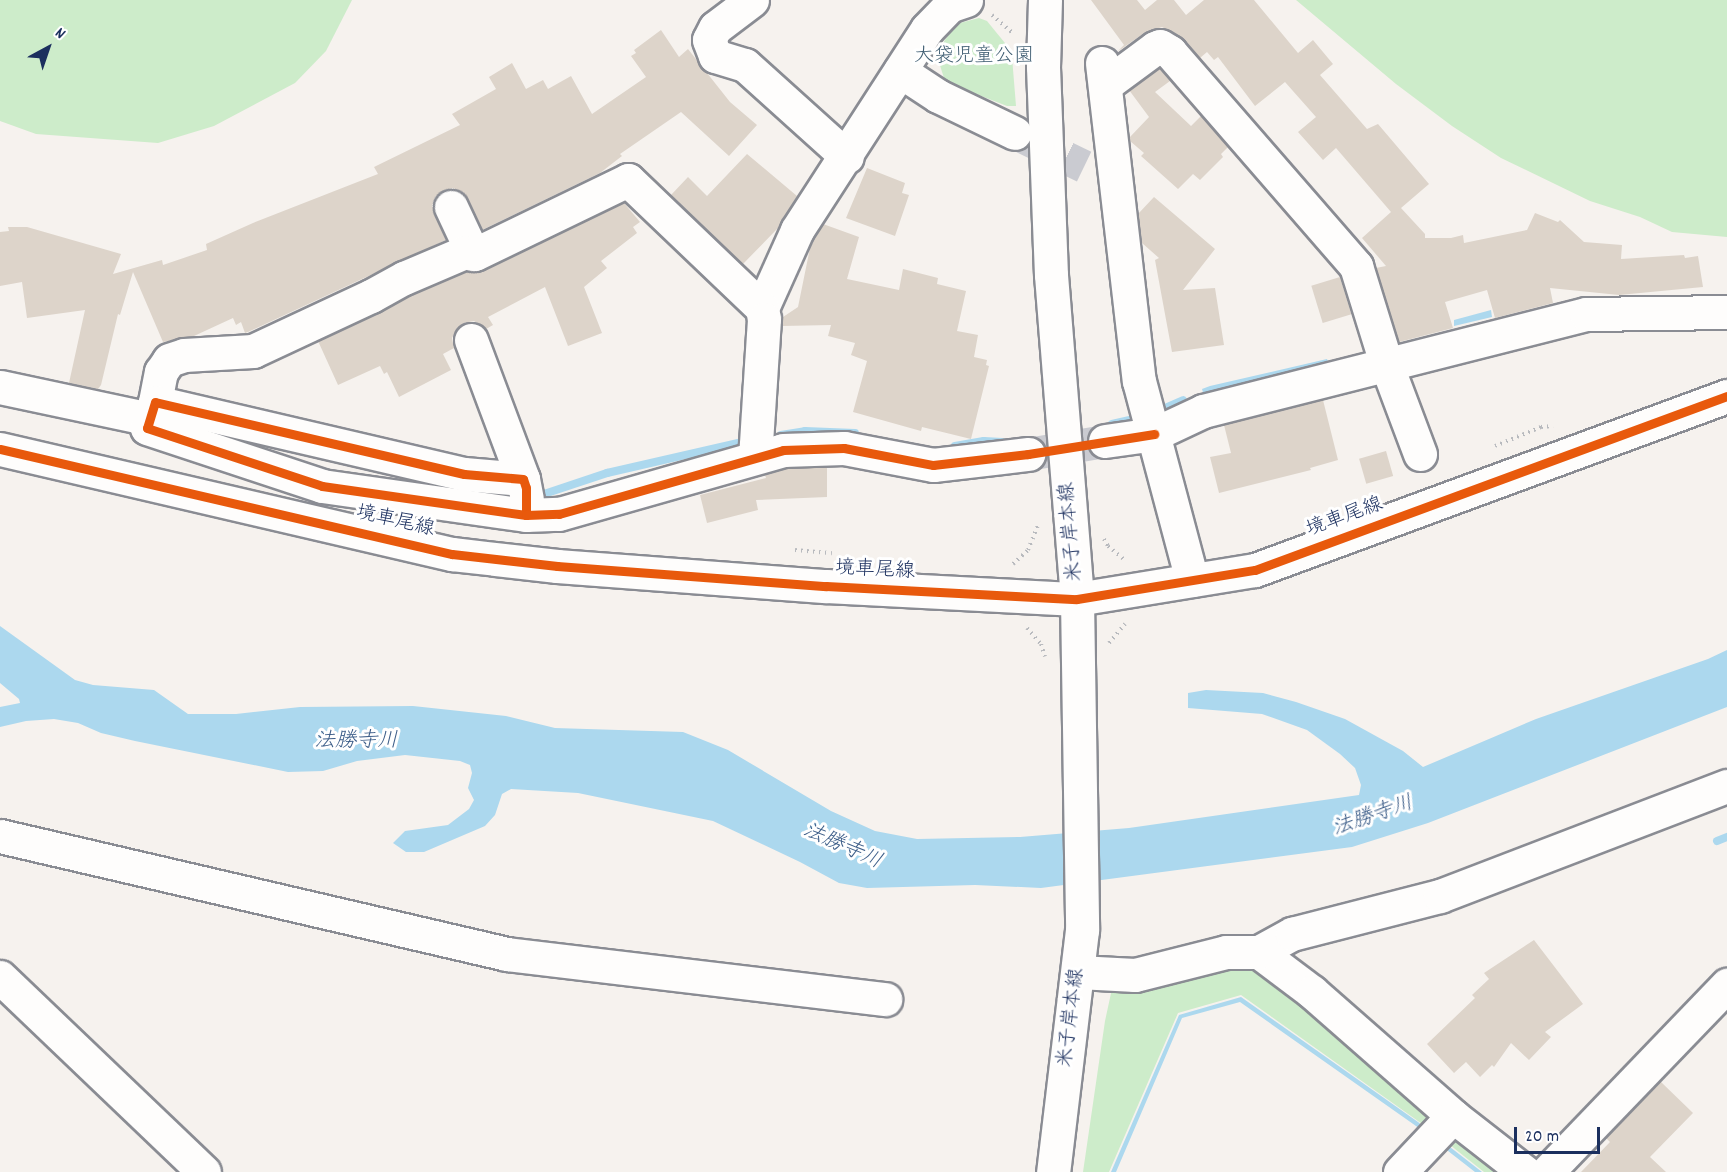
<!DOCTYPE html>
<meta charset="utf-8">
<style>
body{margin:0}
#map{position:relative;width:1727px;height:1172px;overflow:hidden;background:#f6f2ee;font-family:Dekko,"Klee One",sans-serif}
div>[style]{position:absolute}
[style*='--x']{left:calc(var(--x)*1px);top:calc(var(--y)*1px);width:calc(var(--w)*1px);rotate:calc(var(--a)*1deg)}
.green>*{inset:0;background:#cdecca}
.water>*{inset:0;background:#acd8ee}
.stream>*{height:8px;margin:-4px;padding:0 4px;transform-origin:4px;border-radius:4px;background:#acd8ee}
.building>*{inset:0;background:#ddd4ca;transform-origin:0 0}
.minor-tunnel>*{height:33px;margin-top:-16.5px;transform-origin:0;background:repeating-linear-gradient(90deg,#cacbd1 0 33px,transparent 0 49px)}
.path>*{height:4px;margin-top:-2px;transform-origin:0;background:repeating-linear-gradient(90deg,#b8babe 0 1.5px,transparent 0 6px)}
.roads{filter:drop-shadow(2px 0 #8a8c93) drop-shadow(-2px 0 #8a8c93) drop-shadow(0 2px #8a8c93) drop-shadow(0 -2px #8a8c93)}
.minor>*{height:33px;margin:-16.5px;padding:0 16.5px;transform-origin:16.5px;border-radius:16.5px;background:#fefdfc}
.major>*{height:33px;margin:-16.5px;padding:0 16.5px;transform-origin:16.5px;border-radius:16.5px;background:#fefdfc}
.cycleway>*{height:9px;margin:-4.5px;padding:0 4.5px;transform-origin:4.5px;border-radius:4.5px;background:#e8590c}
span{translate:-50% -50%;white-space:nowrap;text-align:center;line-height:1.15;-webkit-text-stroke:6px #fff;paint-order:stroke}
.park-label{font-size:20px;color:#3f5d72}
.street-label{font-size:20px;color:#1b2f5e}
.water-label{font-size:21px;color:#3d5e89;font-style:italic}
.north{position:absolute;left:18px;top:18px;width:60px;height:60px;-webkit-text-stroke:4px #fff;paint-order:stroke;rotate:40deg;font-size:16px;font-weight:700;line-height:24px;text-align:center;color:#1b2f5e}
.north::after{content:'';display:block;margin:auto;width:21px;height:27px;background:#1b2f5e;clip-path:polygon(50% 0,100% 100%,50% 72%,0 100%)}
.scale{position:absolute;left:1514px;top:1127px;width:86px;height:27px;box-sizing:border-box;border:3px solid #1b2f5e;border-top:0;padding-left:8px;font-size:18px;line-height:21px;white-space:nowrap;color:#1b2f5e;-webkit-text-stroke:4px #fff;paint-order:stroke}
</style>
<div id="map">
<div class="green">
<i style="clip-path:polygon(0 0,352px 0,326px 51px,295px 83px,214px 126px,158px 143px,36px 134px,0 121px)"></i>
<i style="clip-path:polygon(1296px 0,1727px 0,1727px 237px,1672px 232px,1640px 217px,1590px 201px,1501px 158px,1452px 126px,1396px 84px)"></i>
<i style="clip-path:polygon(979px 18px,987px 21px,1009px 48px,1012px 57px,1016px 106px,1007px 106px,953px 85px,944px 78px,936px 53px,956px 24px)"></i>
<i style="clip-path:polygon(1253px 961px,1432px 1109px,1432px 1131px,1241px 995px,1178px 1013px,1109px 1172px,1083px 1172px,1105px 1021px,1113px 984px)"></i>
<i style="clip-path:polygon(1461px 1138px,1507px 1172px,1484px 1172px,1445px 1141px)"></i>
</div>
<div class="water">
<i style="clip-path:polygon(1491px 310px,1492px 317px,1454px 326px,1454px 320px)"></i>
<i style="clip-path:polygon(1327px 359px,1330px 366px,1204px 396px,1202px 389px,1210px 386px)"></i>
<i style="clip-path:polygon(0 626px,75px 680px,93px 685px,154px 690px,188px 714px,236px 714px,300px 707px,413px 706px,506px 716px,555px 728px,683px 732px,728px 750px,831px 811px,875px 831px,917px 839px,1020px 837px,1129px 828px,1359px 795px,1361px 785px,1355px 768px,1340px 754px,1307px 730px,1262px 714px,1188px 708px,1188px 693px,1206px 690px,1263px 693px,1296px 702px,1345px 719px,1403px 751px,1423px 767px,1536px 719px,1708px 659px,1727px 650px,1727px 707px,1428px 823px,1352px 847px,1041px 888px,975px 885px,867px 888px,839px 883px,800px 862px,713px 821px,578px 793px,511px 789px,502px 794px,495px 815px,485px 826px,424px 852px,406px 852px,393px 843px,405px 831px,448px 825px,469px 809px,474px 800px,468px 788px,472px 773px,470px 765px,460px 761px,405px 755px,357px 761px,323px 771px,288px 772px,135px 741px,101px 733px,78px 723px,54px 719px,26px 721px,0 727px,0 707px,20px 703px,19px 699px,0 683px)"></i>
<i style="clip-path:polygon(1241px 997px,1418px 1122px,1482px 1172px,1475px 1172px,1416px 1126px,1240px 1002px,1182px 1018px,1116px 1172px,1111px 1172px,1179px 1015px)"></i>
</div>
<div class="stream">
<i style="--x:1163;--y:409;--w:22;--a:-24"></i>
<i style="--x:1112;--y:424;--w:17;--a:-13"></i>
<i style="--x:781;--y:435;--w:24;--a:-9"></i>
<i style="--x:805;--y:431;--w:50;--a:2.3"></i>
<i style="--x:955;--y:446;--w:29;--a:-10"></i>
<i style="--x:984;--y:441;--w:18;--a:3"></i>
<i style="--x:534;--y:494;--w:7;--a:8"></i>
<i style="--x:541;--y:495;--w:70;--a:-18.4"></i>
<i style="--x:607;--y:473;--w:148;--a:-12.9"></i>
<i style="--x:1717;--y:841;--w:11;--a:-22"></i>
</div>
<div class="building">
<i style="clip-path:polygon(1091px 0,1137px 0,1145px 10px,1157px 0,1174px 0,1186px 15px,1204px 0,1254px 0,1298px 53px,1313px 40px,1333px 64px,1320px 75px,1367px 129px,1378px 124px,1429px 184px,1401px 208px,1425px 234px,1425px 238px,1451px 238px,1463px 235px,1464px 243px,1527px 230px,1535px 213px,1558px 222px,1560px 220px,1584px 242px,1622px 245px,1621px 259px,1684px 255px,1685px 258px,1698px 256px,1703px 287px,1619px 295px,1550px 288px,1553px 303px,1495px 318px,1487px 290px,1445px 302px,1453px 328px,1399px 342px,1376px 268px,1386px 266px,1362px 238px,1391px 212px,1336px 148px,1323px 160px,1298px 132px,1316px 117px,1285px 82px,1255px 106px,1218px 57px,1214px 60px,1207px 52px,1200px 58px,1180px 36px,1162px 27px,1144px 33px,1117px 52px,1124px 45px)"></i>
<i style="clip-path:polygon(661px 30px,679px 57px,688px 49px,730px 102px,757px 125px,729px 156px,681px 112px,620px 154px,622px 156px,600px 173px,482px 230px,462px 192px,453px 188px,444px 190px,435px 197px,432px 206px,446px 240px,248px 332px,245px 333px,241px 322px,236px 325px,233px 318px,194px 336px,163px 342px,133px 272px,120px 315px,118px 314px,101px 385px,98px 389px,69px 383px,85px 310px,27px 318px,22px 282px,0 286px,0 232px,9px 231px,8px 227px,27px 227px,121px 254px,113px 274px,162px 260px,163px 265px,207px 250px,206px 244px,253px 223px,378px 174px,374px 167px,460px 125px,452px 114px,496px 89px,489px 77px,512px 63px,526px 89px,543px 80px,548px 89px,571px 76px,592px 114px,646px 77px,631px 56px,636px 53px,634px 50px)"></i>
<i style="clip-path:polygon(1159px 68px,1170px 81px,1155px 92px,1191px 126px,1201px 116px,1228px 147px,1221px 154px,1223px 157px,1200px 180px,1193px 174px,1178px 189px,1141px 156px,1144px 153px,1130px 141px,1130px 137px,1149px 117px,1129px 90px)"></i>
<i style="clip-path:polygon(747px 154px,797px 196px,778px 228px,743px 264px,671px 195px,688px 177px,707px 196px)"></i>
<i style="clip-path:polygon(867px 168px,905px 183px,902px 193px,909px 195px,895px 236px,846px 218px)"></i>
<i style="clip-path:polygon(1154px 197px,1215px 249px,1183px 290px,1215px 288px,1224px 345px,1172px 352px,1155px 260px,1159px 258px,1142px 243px,1138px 214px)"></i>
<i style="clip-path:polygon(624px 203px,640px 222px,633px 227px,637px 233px,601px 261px,607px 268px,584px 287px,602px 333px,568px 346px,545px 287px,488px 317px,493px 325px,486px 329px,474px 321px,464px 323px,457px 328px,452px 338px,454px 348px,443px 354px,451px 370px,399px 397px,387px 372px,384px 374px,380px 366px,338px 385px,318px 341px,412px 295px,467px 272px,483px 271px)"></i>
<i style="clip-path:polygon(823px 224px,859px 237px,847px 279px,899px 290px,903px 269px,938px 278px,937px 284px,966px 291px,957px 331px,978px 335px,974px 357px,987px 360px,986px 365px,989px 366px,971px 439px,922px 427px,921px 431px,853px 412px,867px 361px,851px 355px,855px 343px,828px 336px,831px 325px,782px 326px,783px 317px,798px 307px,810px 248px)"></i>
<i style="left:1340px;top:277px;width:39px;height:30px;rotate:73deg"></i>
<i style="clip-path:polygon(1323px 400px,1338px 460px,1310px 468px,1311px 470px,1219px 493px,1210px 457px,1231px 453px,1224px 425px)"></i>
<i style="left:1386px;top:451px;width:26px;height:28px;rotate:74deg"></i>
<i style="clip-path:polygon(827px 467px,827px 497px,756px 500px,758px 510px,707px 523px,700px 495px,766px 478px,765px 475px,786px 469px)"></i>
<i style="clip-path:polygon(1534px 940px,1583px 1004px,1545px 1032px,1551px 1037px,1529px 1060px,1511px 1043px,1494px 1067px,1492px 1065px,1480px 1077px,1466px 1062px,1454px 1073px,1427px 1044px,1475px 998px,1472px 995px,1489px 979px,1484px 973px)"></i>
<i style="clip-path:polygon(1660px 1081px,1693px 1113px,1650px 1157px,1666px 1172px,1581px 1172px,1610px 1142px,1606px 1138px)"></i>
</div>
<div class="minor-tunnel">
<i style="--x:1022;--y:136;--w:69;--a:25.8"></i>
<i style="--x:1028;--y:454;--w:78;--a:-9.6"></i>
</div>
<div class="path">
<i style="--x:992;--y:15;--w:28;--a:41"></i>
<i style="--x:1495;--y:446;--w:50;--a:-22.4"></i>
<i style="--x:1541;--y:427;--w:12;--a:-5"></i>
<i style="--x:1104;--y:539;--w:8;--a:60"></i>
<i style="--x:1108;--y:546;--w:23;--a:40"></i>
<i style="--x:795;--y:550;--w:37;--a:5"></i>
<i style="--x:1013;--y:564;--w:21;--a:-43"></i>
<i style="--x:1028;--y:550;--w:29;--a:-68"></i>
<i style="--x:1027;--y:628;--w:21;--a:49"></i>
<i style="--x:1041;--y:644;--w:13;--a:72"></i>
<i style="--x:1109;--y:643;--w:25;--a:-50"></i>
</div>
<div class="roads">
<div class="minor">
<i style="--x:752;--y:0;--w:46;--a:142.9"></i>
<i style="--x:715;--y:28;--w:13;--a:117"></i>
<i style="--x:709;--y:40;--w:17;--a:69"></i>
<i style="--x:715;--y:56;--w:31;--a:17"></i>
<i style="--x:745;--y:65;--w:137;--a:42"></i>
<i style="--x:1102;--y:63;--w:320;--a:83.4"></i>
<i style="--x:1139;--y:381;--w:206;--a:75.1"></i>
<i style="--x:900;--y:71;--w:45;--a:33.3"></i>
<i style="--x:938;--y:96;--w:85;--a:25.7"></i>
<i style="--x:1105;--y:85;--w:62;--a:-36.5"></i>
<i style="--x:1155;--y:48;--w:5;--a:-22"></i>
<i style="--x:1160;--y:46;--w:12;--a:31"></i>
<i style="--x:1170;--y:52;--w:284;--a:49"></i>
<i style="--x:1356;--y:266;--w:105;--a:72.8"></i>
<i style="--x:1387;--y:366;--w:94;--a:69.4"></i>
<i style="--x:451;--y:207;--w:52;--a:64.9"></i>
<i style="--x:762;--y:308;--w:85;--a:-65.8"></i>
<i style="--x:797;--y:230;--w:239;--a:-57.1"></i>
<i style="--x:927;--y:29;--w:32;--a:-46"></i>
<i style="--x:949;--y:6;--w:18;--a:-19"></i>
<i style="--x:471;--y:340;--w:148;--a:69.5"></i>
<i style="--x:523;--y:479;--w:20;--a:79"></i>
<i style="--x:0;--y:387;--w:153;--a:12"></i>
<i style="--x:155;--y:402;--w:31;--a:-79"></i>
<i style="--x:161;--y:372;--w:14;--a:-56"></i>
<i style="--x:169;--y:360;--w:16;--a:-18"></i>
<i style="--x:184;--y:355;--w:69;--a:-3.3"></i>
<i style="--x:253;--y:351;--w:130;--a:-25"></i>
<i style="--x:371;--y:296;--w:38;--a:-29"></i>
<i style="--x:404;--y:278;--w:66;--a:-23.1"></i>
<i style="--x:465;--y:252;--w:10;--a:11"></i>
<i style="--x:475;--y:254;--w:170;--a:-25.8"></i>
<i style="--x:628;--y:180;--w:185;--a:43.7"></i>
<i style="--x:762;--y:308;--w:11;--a:80"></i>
<i style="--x:764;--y:319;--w:138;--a:93.7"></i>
<i style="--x:1105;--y:441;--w:49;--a:-8.1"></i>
<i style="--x:1154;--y:434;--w:54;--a:-25.1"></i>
<i style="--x:1203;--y:411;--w:395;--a:-14.2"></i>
<i style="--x:1586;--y:314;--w:141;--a:-0.8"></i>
<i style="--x:523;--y:479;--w:59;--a:-175.2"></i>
<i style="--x:464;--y:474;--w:317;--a:-166.9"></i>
<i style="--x:155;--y:402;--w:27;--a:107"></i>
<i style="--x:147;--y:428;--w:184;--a:18.3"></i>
<i style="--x:322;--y:486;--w:206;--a:8.1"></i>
<i style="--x:526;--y:515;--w:33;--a:-2"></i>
<i style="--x:559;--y:514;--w:233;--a:-15.9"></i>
<i style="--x:783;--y:450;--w:61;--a:-1.9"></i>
<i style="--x:844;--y:448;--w:91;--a:10.8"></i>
<i style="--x:933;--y:465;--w:96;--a:-6.6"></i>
<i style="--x:0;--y:836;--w:521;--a:13.1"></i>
<i style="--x:507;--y:954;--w:381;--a:6.8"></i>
<i style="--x:1259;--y:952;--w:66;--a:37"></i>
<i style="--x:1312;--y:992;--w:188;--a:41.3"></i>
<i style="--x:1453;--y:1116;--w:91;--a:37.9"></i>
<i style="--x:1078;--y:972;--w:57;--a:3"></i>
<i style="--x:1135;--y:975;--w:94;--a:-14.2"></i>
<i style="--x:1226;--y:952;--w:33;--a:0"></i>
<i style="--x:1259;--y:952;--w:38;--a:-29"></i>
<i style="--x:1292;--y:934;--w:153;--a:-14.4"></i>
<i style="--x:1440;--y:896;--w:307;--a:-21"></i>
<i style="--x:0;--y:977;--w:282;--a:43.7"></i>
<i style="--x:1400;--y:1172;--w:77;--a:-46.6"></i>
<i style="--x:1547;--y:1172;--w:260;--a:-46.1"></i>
</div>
<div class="major">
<i style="--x:1045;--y:0;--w:67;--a:91.7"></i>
<i style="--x:1043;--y:67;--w:208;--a:87.8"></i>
<i style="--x:1051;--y:275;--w:325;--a:85.4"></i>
<i style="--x:1077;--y:599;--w:331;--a:89.1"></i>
<i style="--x:1082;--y:930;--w:244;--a:96.8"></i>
<i style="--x:0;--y:449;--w:464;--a:13.1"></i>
<i style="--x:452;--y:554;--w:106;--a:6.5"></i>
<i style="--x:557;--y:566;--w:270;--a:4.3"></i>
<i style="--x:826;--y:586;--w:251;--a:3"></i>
<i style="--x:1077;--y:599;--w:180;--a:-9.3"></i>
<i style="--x:1255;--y:570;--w:503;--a:-20.24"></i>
</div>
</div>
<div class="cycleway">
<i style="--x:0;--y:449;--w:464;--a:13.1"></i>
<i style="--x:452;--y:554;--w:106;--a:6.5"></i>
<i style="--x:557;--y:566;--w:270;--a:4.3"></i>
<i style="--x:826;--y:586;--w:251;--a:3"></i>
<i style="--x:1077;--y:599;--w:180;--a:-9.3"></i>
<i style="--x:1255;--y:570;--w:503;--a:-20.24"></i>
<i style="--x:526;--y:515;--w:27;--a:-90"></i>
<i style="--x:526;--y:488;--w:9;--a:-108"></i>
<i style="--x:523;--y:479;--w:59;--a:-175.2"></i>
<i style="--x:464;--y:474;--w:317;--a:-166.9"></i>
<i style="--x:155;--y:402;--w:27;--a:107"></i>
<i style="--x:147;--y:428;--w:184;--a:18.3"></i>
<i style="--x:322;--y:486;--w:206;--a:8.1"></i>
<i style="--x:526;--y:515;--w:33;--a:-2"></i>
<i style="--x:559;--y:514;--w:233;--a:-15.9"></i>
<i style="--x:783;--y:450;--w:61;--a:-1.9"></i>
<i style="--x:844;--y:448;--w:91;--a:10.8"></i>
<i style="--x:933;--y:465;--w:96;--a:-6.6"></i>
<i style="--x:1028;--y:454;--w:128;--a:-9"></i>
</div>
<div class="park-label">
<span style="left:974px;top:57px">大袋児童公園</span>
</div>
<div class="street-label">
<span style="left:1345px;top:518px;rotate:-20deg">境車尾線</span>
<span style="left:395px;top:522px;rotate:13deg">境車尾線</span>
<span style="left:1072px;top:532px;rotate:-95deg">米子岸本線</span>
<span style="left:875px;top:571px;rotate:3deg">境車尾線</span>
<span style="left:1072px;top:1018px;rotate:-83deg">米子岸本線</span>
</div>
<div class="water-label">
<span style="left:356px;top:742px">法勝寺川</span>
<span style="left:1373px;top:817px;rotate:-19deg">法勝寺川</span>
<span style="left:842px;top:847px;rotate:24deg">法勝寺川</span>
</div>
<div class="north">N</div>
<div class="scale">20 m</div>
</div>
